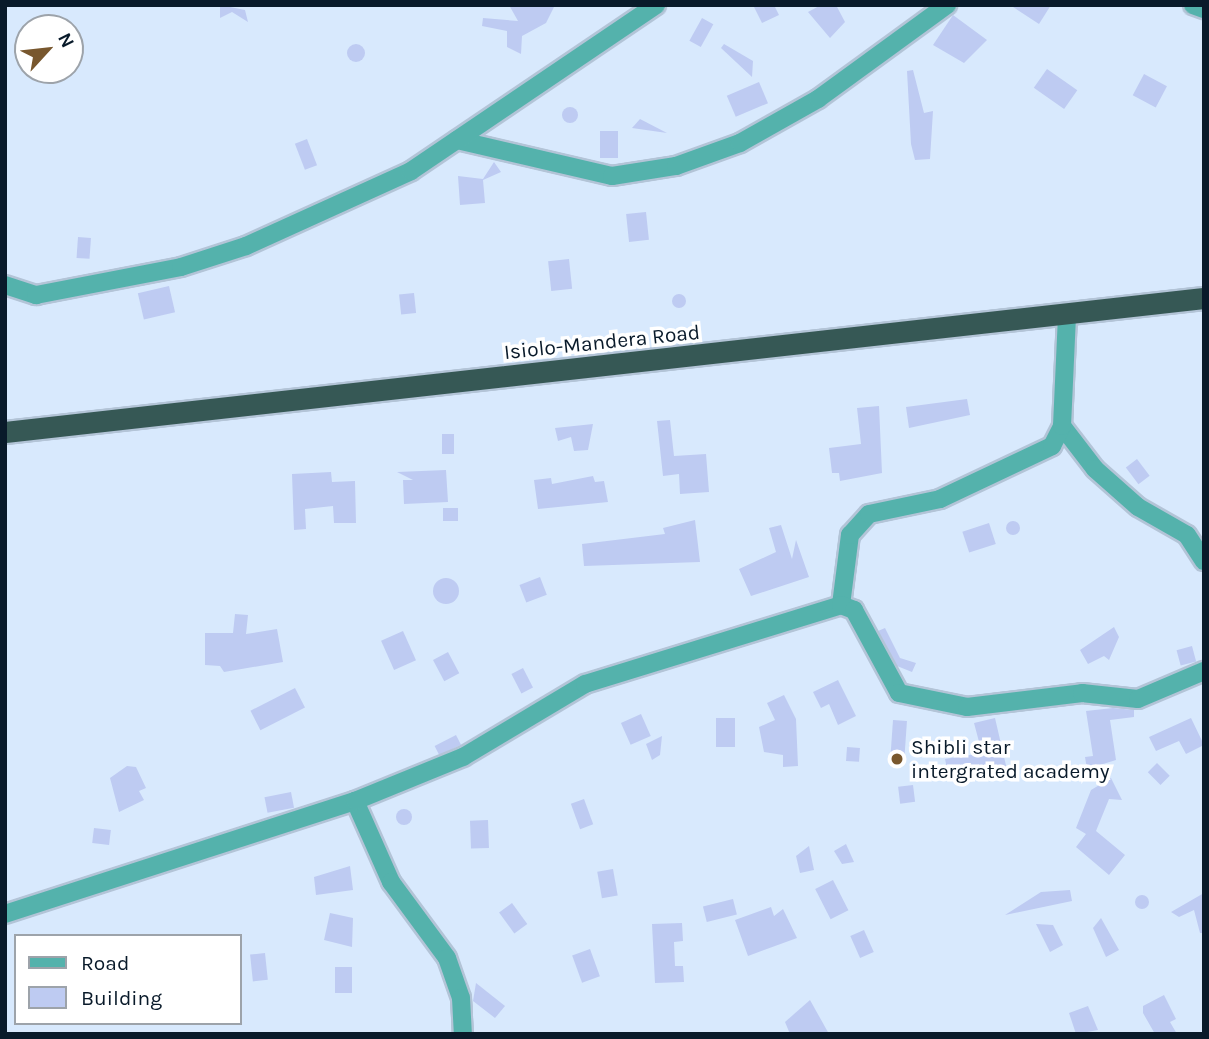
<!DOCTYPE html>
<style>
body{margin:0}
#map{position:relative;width:1209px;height:1039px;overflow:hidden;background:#d8e9fd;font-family:Karla,sans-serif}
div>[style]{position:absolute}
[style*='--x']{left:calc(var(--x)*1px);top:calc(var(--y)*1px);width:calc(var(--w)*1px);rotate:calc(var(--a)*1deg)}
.building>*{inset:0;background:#becbf2;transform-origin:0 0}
.round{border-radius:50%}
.roads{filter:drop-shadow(2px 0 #b3c4d7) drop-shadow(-2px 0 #b3c4d7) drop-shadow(0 2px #b3c4d7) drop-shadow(0 -2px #b3c4d7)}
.minor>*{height:18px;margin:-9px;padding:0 9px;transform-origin:9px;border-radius:9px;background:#54b2ac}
.highway>*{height:21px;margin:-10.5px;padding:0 10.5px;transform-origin:10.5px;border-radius:10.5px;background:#365855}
.dots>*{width:19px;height:19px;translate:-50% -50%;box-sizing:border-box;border:4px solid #fff;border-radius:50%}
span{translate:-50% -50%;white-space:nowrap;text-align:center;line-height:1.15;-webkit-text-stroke:7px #fff;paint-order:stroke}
.street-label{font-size:21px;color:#091a2a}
.poi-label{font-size:21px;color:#091a2a}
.left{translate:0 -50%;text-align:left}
.frame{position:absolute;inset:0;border:7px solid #091a2a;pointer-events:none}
.legend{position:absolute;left:14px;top:934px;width:228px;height:91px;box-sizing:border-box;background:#fff;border:2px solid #9da3aa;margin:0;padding:9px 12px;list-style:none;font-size:21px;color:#091a2a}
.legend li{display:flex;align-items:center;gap:14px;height:35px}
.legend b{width:35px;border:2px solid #9da3aa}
.north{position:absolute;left:14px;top:14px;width:70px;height:70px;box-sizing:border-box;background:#fff;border:2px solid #9da3aa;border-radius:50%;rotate:63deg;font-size:19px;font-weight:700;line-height:28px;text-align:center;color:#091a2a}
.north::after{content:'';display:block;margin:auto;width:24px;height:32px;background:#78572e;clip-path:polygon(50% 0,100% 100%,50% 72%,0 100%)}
</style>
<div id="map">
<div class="building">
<i style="clip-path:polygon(220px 5px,245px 10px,248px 22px,232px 12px,220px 18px)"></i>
<i style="clip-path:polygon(509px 5px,555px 5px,546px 23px,522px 36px,521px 54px,507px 47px,507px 31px,482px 26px,483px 18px,518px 21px)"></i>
<i style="clip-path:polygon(753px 5px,774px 5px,779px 15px,762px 23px)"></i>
<i style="clip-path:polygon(821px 5px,836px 5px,845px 22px,830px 38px,808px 12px)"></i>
<i style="clip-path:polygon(1010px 5px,1051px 5px,1039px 24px)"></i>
<i style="clip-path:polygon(953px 15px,987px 40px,964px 63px,933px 45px)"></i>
<i style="left:702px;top:18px;width:13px;height:26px;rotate:29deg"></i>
<i style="clip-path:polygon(724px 44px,753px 61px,752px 77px,721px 48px)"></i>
<i class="round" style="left:347px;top:44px;width:18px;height:18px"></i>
<i style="left:1047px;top:69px;width:37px;height:23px;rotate:35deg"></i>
<i style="clip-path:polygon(913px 70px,924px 113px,933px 111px,930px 159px,915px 160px,911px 144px,907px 71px)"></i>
<i style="left:1144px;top:74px;width:26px;height:24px;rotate:28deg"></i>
<i style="left:759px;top:82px;width:23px;height:35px;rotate:67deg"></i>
<i class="round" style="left:562px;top:107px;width:16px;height:16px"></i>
<i style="clip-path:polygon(640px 119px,667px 133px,632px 128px)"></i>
<i style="left:600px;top:131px;width:18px;height:27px"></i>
<i style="left:307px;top:139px;width:28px;height:13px;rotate:69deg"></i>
<i style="clip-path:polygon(494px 162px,501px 172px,483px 180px,485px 203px,460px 205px,458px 176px,483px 179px)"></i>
<i style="left:646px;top:212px;width:28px;height:20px;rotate:84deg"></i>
<i style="left:78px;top:237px;width:13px;height:21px;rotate:4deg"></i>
<i style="left:569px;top:259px;width:30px;height:21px;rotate:84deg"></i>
<i style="left:169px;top:286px;width:27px;height:32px;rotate:77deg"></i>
<i style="left:414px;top:293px;width:20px;height:15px;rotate:84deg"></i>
<i class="round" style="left:672px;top:294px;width:14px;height:14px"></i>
<i style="clip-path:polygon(967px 399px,970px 415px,909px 428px,906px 407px)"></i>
<i style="clip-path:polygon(879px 406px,882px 473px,840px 481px,839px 473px,832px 473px,829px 448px,861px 444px,857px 408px)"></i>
<i style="clip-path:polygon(670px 420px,674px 456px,706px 454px,709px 492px,680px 494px,679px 474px,663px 476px,657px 421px)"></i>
<i style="clip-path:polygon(593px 424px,588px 450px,574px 451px,571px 437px,558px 441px,555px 428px)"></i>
<i style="left:442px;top:434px;width:12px;height:20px"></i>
<i style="left:1137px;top:459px;width:21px;height:14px;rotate:53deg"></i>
<i style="clip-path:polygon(446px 470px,448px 502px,404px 504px,403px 480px,413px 480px,397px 472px)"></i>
<i style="clip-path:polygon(331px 472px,332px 482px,355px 481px,356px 523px,334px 523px,333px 506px,305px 509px,306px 529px,294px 530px,292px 474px)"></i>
<i style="clip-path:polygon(593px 476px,595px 482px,604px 481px,608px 502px,538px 509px,534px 480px,551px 478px,552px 484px)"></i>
<i style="left:443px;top:508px;width:15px;height:13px"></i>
<i style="clip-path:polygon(695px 520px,700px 562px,584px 566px,582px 544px,665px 534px,663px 528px)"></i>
<i class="round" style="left:1006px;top:521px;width:14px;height:14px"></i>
<i style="left:989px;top:523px;width:22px;height:28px;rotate:72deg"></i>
<i style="clip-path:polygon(781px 525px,792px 559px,796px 540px,809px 577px,751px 596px,739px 569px,776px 552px,769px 528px)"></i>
<i style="left:540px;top:577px;width:19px;height:22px;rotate:69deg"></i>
<i class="round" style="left:433px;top:578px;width:26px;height:26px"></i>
<i style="clip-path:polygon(235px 614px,248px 615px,246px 634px,277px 629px,283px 662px,224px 672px,220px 666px,205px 665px,205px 633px,233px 633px)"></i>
<i style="clip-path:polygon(1114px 627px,1119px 637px,1109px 660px,1104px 656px,1088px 664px,1080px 650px)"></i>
<i style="clip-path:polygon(885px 628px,900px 658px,916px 663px,912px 672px,897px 666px,878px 631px)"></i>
<i style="left:403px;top:631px;width:32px;height:24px;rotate:66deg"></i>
<i style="left:1192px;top:646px;width:16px;height:16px;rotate:75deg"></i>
<i style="left:448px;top:652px;width:24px;height:17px;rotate:62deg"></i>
<i style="left:523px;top:668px;width:22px;height:13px;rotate:63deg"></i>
<i style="clip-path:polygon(838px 680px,856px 716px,838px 725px,829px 704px,821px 708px,813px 692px)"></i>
<i style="left:295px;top:688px;width:22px;height:50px;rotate:63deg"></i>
<i style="clip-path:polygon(784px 695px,796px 719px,798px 766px,783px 767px,783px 755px,764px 752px,759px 727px,775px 720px,767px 703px)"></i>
<i style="clip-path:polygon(1113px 708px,1134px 710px,1134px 717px,1110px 720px,1116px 760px,1087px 769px,1085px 757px,1093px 756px,1086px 711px)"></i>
<i style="left:641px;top:714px;width:24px;height:22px;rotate:66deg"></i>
<i style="left:716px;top:718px;width:19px;height:29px"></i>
<i style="clip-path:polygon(995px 718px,1008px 774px,988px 779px,985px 767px,948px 773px,945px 759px,982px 753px,974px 723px)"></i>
<i style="clip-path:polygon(1191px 718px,1204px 745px,1186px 754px,1179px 741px,1156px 751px,1149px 737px)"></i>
<i style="left:893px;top:720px;width:14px;height:37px;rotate:4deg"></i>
<i style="left:456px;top:735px;width:11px;height:24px;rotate:63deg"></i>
<i style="clip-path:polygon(662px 736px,660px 755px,652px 760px,646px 744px)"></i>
<i style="left:847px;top:747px;width:13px;height:14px;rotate:4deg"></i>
<i style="left:1157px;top:763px;width:18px;height:13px;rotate:45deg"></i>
<i style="clip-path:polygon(127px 766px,136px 767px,146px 788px,139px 791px,144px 800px,119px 812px,110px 778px)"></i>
<i style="clip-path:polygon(1111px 778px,1122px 800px,1109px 799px,1096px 831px,1125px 855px,1109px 875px,1076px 847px,1086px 834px,1076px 828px,1091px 790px)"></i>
<i style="left:913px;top:785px;width:17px;height:15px;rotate:83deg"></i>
<i style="left:291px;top:792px;width:16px;height:27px;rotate:79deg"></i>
<i style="left:584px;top:799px;width:27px;height:14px;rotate:70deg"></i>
<i class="round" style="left:396px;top:809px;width:16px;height:16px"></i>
<i style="left:488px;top:820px;width:28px;height:18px;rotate:88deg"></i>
<i style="left:94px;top:828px;width:17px;height:15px;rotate:7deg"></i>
<i style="clip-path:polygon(846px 844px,854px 862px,842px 864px,834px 851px)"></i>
<i style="clip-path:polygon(809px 846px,814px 870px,800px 873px,796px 856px)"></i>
<i style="clip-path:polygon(350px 866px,353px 890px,316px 895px,314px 877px)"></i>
<i style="left:613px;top:869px;width:27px;height:16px;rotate:80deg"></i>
<i style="left:833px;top:880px;width:34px;height:20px;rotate:63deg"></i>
<i style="clip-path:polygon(1070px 890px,1072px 901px,1005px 915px,1041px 892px)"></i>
<i style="clip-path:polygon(1204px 893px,1204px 933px,1200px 933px,1194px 910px,1179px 917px,1171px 912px)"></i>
<i class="round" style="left:1135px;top:895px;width:14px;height:14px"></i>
<i style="left:733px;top:899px;width:16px;height:31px;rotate:76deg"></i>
<i style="left:512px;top:903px;width:26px;height:16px;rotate:54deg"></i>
<i style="clip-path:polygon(771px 907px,774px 916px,783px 909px,797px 938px,748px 956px,735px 920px)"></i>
<i style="clip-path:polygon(330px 913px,353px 918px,352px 947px,324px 940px)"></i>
<i style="clip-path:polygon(1101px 918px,1119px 950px,1106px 957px,1093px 928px)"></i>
<i style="clip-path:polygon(682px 923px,683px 941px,674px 942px,675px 966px,683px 966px,684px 982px,655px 983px,652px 924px)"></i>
<i style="clip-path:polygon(1036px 924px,1053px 925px,1063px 945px,1050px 952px)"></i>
<i style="left:864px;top:930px;width:24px;height:15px;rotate:66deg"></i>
<i style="left:590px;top:949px;width:29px;height:19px;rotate:70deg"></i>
<i style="left:265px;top:953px;width:27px;height:15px;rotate:84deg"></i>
<i style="left:335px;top:967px;width:17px;height:26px"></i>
<i style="clip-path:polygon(476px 983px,505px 1006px,495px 1018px,473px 1001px)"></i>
<i style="clip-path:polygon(1164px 995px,1176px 1019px,1170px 1022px,1177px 1034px,1155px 1034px,1143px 1013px,1143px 1006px)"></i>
<i style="clip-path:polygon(810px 1000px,829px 1034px,790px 1034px,785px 1022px)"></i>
<i style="clip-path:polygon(1088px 1006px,1098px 1030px,1076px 1034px,1069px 1013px)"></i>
</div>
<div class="roads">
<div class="minor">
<i style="--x:1193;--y:5;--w:12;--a:20"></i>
<i style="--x:457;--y:140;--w:159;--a:13.1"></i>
<i style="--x:612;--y:176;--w:65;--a:-8.9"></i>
<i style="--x:676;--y:166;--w:68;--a:-19.8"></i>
<i style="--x:740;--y:143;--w:90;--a:-29.4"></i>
<i style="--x:818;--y:99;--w:160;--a:-36.1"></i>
<i style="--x:5;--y:285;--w:33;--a:18"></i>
<i style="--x:36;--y:295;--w:148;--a:-10.9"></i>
<i style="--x:181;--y:267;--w:68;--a:-17.9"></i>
<i style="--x:246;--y:246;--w:181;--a:-24.4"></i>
<i style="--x:411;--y:171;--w:296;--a:-34.1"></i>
<i style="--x:1062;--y:426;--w:54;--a:52.5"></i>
<i style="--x:1095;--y:469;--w:57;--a:41.5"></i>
<i style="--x:1138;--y:507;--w:56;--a:29.7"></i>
<i style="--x:1187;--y:535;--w:31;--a:57"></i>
<i style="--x:841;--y:605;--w:71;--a:-82.7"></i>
<i style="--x:850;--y:535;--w:28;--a:-48"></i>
<i style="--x:869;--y:514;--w:73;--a:-11.9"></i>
<i style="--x:940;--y:499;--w:124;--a:-25.3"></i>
<i style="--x:1052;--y:446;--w:22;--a:-63"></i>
<i style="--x:1062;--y:426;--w:112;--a:-87.4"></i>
<i style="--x:355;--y:801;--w:89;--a:66"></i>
<i style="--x:391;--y:882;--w:94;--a:53.6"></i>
<i style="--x:447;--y:958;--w:42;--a:70.7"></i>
<i style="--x:461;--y:998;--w:36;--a:87"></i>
<i style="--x:5;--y:914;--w:368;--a:-17.9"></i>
<i style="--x:355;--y:801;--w:117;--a:-22.2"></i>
<i style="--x:463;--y:757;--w:142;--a:-30.9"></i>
<i style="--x:585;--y:684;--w:268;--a:-17.1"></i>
<i style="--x:841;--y:605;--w:14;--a:21"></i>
<i style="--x:854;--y:610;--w:94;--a:61.5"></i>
<i style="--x:899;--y:693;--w:69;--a:11.6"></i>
<i style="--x:967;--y:707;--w:116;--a:-6.9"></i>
<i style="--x:1082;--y:693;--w:56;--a:6.1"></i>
<i style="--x:1138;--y:699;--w:72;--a:-23"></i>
</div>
<div class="highway">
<i style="--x:5;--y:432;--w:1206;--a:-6.38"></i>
</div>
</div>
<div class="dots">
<i style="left:897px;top:759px;background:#78572e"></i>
</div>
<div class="street-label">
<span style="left:602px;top:342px;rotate:-6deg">Isiolo-Mandera Road</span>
</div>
<div class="poi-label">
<span class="left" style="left:911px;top:759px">Shibli star<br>intergrated academy</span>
</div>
<div class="frame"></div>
<ul class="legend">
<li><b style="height:9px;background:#54b2ac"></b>Road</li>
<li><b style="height:19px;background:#becbf2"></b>Building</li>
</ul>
<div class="north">N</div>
</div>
